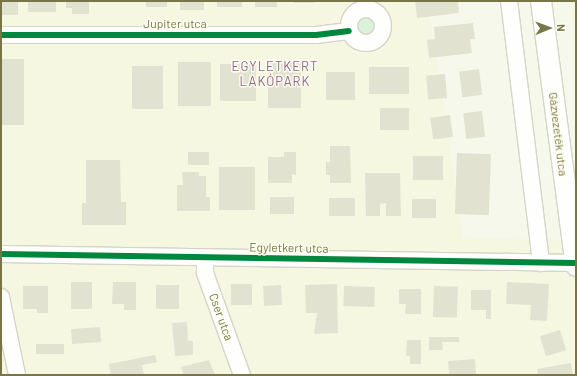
<!DOCTYPE html>
<meta charset="utf-8">
<style>
body{margin:0}
#map{position:relative;width:577px;height:376px;overflow:hidden;background:#f6f8ec;font-family:Barlow,sans-serif}
div>[style]{position:absolute}
[style*='--x']{left:calc(var(--x)*1px);top:calc(var(--y)*1px);width:calc(var(--w)*1px);rotate:calc(var(--a)*1deg)}
.residential>*{inset:0;background:#f5f7e1}
.green>*{inset:0;background:#dbf1da}
.round{border-radius:50%}
.building>*{inset:0;background:#e2e2d1;transform-origin:0 0}
.roads{filter:drop-shadow(1px 0 #d4d5c7) drop-shadow(-1px 0 #d4d5c7) drop-shadow(0 1px #d4d5c7) drop-shadow(0 -1px #d4d5c7)}
.minor>*{height:16px;margin:-8px;padding:0 8px;transform-origin:8px;border-radius:8px;background:#fefefc}
.minor>.ring{margin:-8px;padding:0;box-sizing:content-box;background:none;border:16px solid #fefefc;border-radius:50%}
.tertiary>*{height:20px;margin:-10px;padding:0 10px;transform-origin:10px;border-radius:10px;background:#fefefc}
.cycleway>*{height:6px;margin:-3px;padding:0 3px;transform-origin:3px;border-radius:3px;background:#00873e}
span{translate:-50% -50%;white-space:nowrap;text-align:center;line-height:1.15;-webkit-text-stroke:3px #fcffef;paint-order:stroke}
.street-label{font-size:12px;color:#79754a}
.neighbourhood-label{font-size:13px;color:#95628a;letter-spacing:1px}
.frame{position:absolute;inset:0;border:2px solid #79754a;pointer-events:none}
.north{position:absolute;left:529px;top:8px;width:40px;height:40px;-webkit-text-stroke:3px #fcffef;paint-order:stroke;rotate:89deg;font-size:11px;font-weight:700;line-height:16px;text-align:center;color:#79754a}
.north::after{content:'';display:block;margin:auto;width:14px;height:18px;background:#79754a;clip-path:polygon(50% 0,100% 100%,50% 72%,0 100%)}
</style>
<div id="map">
<div class="residential">
<i style="clip-path:polygon(1px 1px,428px 1px,463px 237px,576px 241px,576px 375px,1px 375px)"></i>
<i style="clip-path:polygon(570px 1px,576px 1px,576px 49px)"></i>
</div>
<div class="green">
<i class="round" style="left:354px;top:14px;width:24px;height:24px"></i>
</div>
<div class="building">
<i style="left:1px;top:1px;width:17px;height:14px"></i>
<i style="left:28px;top:1px;width:28px;height:11px"></i>
<i style="clip-path:polygon(66px 1px,89px 1px,89px 14px,72px 14px,72px 8px,66px 8px)"></i>
<i style="left:146px;top:1px;width:21px;height:6px"></i>
<i style="left:180px;top:1px;width:24px;height:9px"></i>
<i style="left:217px;top:1px;width:25px;height:6px"></i>
<i style="left:255px;top:1px;width:22px;height:6px"></i>
<i style="left:294px;top:1px;width:21px;height:2px"></i>
<i style="clip-path:polygon(415px 1px,458px 1px,459px 13px,417px 18px)"></i>
<i style="clip-path:polygon(473px 23px,475px 39px,470px 39px,472px 53px,429px 58px,427px 40px,435px 39px,434px 27px)"></i>
<i style="left:1px;top:59px;width:23px;height:66px"></i>
<i style="left:178px;top:62px;width:33px;height:44px"></i>
<i style="left:268px;top:62px;width:33px;height:46px"></i>
<i style="left:220px;top:64px;width:36px;height:37px"></i>
<i style="left:132px;top:66px;width:31px;height:43px"></i>
<i style="left:369px;top:67px;width:40px;height:27px"></i>
<i style="left:479px;top:69px;width:26px;height:20px;rotate:83deg"></i>
<i style="left:326px;top:72px;width:29px;height:28px"></i>
<i style="left:445px;top:74px;width:24px;height:19px;rotate:85deg"></i>
<i style="left:380px;top:108px;width:29px;height:22px"></i>
<i style="left:482px;top:111px;width:26px;height:19px;rotate:83deg"></i>
<i style="left:450px;top:115px;width:22px;height:20px;rotate:82deg"></i>
<i style="clip-path:polygon(330px 146px,350px 146px,351px 183px,330px 183px,330px 175px,326px 175px,326px 162px,330px 162px)"></i>
<i style="left:209px;top:152px;width:13px;height:21px;rotate:90deg"></i>
<i style="clip-path:polygon(284px 152px,296px 152px,296px 175px,292px 174px,292px 183px,268px 183px,268px 157px,284px 157px)"></i>
<i style="left:457px;top:153px;width:34px;height:61px;rotate:2deg"></i>
<i style="left:413px;top:156px;width:30px;height:24px"></i>
<i style="clip-path:polygon(86px 160px,120px 160px,121px 202px,126px 202px,126px 225px,82px 225px,82px 203px,86px 203px)"></i>
<i style="left:219px;top:167px;width:36px;height:43px"></i>
<i style="clip-path:polygon(182px 172px,199px 172px,199px 176px,206px 176px,206px 197px,210px 197px,210px 211px,177px 211px,177px 185px,183px 185px)"></i>
<i style="clip-path:polygon(365px 173px,400px 173px,401px 216px,386px 216px,386px 203px,380px 204px,380px 216px,366px 216px)"></i>
<i style="left:270px;top:197px;width:24px;height:17px"></i>
<i style="left:329px;top:198px;width:26px;height:18px"></i>
<i style="left:412px;top:199px;width:24px;height:19px"></i>
<i style="left:71px;top:282px;width:21px;height:27px"></i>
<i style="clip-path:polygon(113px 282px,136px 282px,136px 310px,124px 310px,124px 304px,112px 304px)"></i>
<i style="clip-path:polygon(507px 282px,549px 284px,547px 321px,530px 320px,531px 305px,506px 304px)"></i>
<i style="left:231px;top:284px;width:21px;height:21px"></i>
<i style="clip-path:polygon(337px 284px,338px 333px,314px 334px,317px 313px,306px 313px,305px 285px)"></i>
<i style="left:156px;top:285px;width:23px;height:24px"></i>
<i style="left:281px;top:285px;width:20px;height:18px;rotate:87deg"></i>
<i style="clip-path:polygon(23px 286px,48px 286px,48px 313px,37px 313px,37px 309px,23px 309px)"></i>
<i style="left:344px;top:286px;width:31px;height:20px;rotate:2deg"></i>
<i style="left:434px;top:286px;width:24px;height:31px;rotate:2deg"></i>
<i style="clip-path:polygon(399px 289px,421px 289px,421px 314px,405px 314px,406px 304px,399px 304px)"></i>
<i style="clip-path:polygon(471px 290px,491px 290px,491px 319px,486px 319px,486px 310px,471px 310px)"></i>
<i style="clip-path:polygon(187px 322px,188px 341px,193px 341px,193px 355px,175px 356px,172px 323px)"></i>
<i style="left:100px;top:327px;width:15px;height:29px;rotate:86deg"></i>
<i style="left:560px;top:330px;width:21px;height:21px;rotate:73deg"></i>
<i style="clip-path:polygon(429px 337px,459px 337px,459px 342px,442px 342px,443px 350px,429px 350px)"></i>
<i style="clip-path:polygon(407px 340px,421px 340px,421px 364px,410px 364px,410px 356px,406px 356px)"></i>
<i style="left:36px;top:344px;width:28px;height:10px"></i>
<i style="clip-path:polygon(155px 355px,157px 362px,142px 365px,144px 375px,111px 375px,109px 364px)"></i>
<i style="left:475px;top:359px;width:16px;height:27px;rotate:86deg"></i>
<i style="clip-path:polygon(209px 360px,215px 375px,184px 375px,181px 367px)"></i>
<i style="clip-path:polygon(571px 363px,573px 375px,538px 375px,537px 369px)"></i>
</div>
<div class="roads">
<div class="minor">
<i style="--x:509;--y:1;--w:264;--a:83"></i>
<i class="ring" style="left:349px;top:9px;width:18px;height:18px"></i>
<i style="--x:1;--y:35;--w:315;--a:0"></i>
<i style="--x:316;--y:35;--w:33;--a:-7"></i>
<i style="--x:1;--y:254;--w:575;--a:0.9"></i>
<i style="--x:205;--y:258;--w:15;--a:90"></i>
<i style="--x:205;--y:273;--w:109;--a:70.1"></i>
<i style="--x:1;--y:297;--w:80;--a:78.4"></i>
</div>
<div class="tertiary">
<i style="--x:541;--y:1;--w:267;--a:82.5"></i>
</div>
</div>
<div class="cycleway">
<i style="--x:1;--y:35;--w:315;--a:0"></i>
<i style="--x:316;--y:35;--w:33;--a:-7"></i>
<i style="--x:1;--y:254;--w:575;--a:0.9"></i>
</div>
<div class="street-label">
<span style="left:175px;top:24px">Jupiter utca</span>
<span style="left:558px;top:134px;rotate:83deg">Gázvezeték utca</span>
<span style="left:289px;top:248px;rotate:1deg">Egyletkert utca</span>
<span style="left:221px;top:317px;rotate:70deg">Cser utca</span>
</div>
<div class="neighbourhood-label">
<span style="left:275px;top:74px">EGYLETKERT<br>LAKÓPARK</span>
</div>
<div class="frame"></div>
<div class="north">N</div>
</div>
